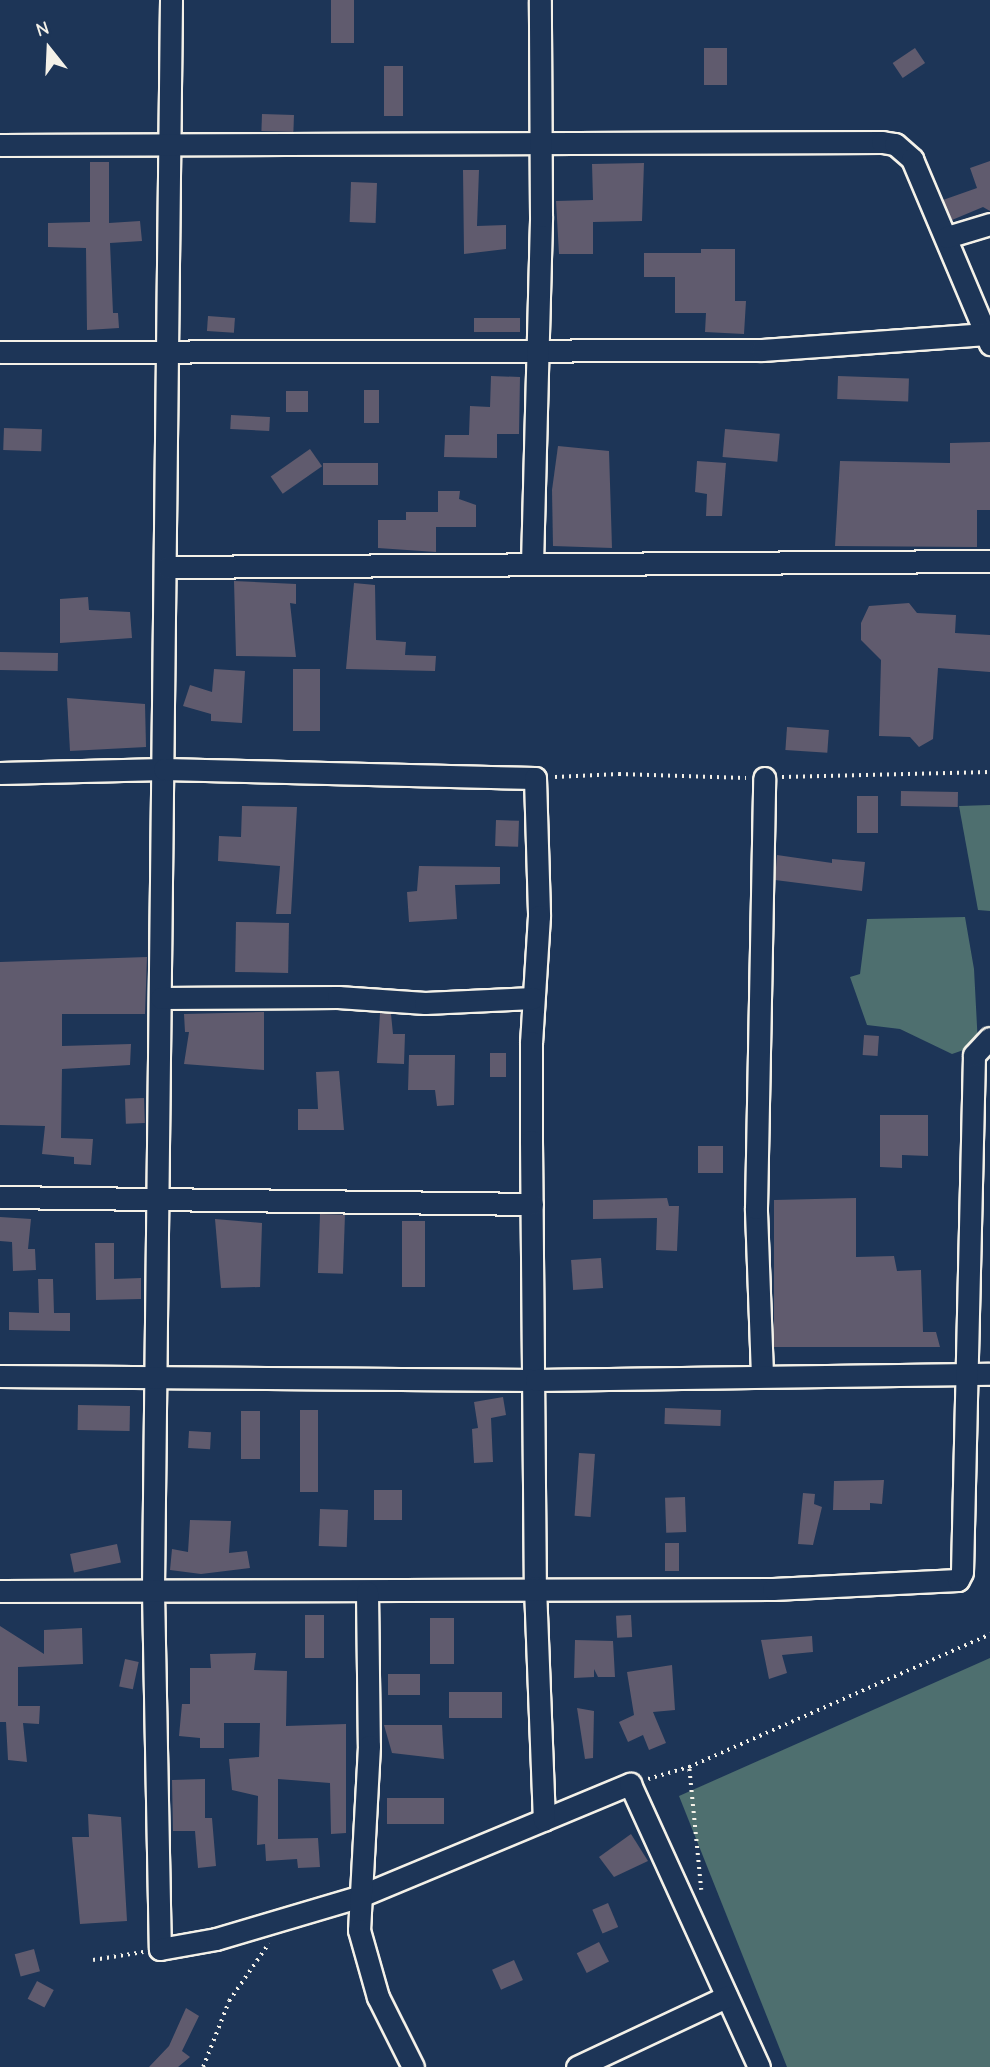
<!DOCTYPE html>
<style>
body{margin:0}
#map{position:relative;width:990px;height:2067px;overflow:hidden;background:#1d3557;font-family:"Comic Neue",sans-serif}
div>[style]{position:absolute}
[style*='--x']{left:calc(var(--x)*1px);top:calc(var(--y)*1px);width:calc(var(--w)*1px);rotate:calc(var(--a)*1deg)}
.green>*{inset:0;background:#4e6f6f}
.building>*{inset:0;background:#605b6e;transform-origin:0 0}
.path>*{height:3.5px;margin-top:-1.75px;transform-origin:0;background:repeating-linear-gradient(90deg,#f4f1e8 0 2px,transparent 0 7px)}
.roads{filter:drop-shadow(2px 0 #f4f1e8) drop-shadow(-2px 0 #f4f1e8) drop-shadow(0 2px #f4f1e8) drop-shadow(0 -2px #f4f1e8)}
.street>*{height:21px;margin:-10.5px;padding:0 10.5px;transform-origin:10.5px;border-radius:10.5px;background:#1d3557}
span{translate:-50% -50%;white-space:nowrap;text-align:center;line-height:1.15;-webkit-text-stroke:5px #1d3557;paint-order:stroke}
.north{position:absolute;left:14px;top:14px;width:70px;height:70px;-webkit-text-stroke:5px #1d3557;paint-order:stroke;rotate:342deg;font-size:19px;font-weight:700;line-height:28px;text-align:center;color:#f4f1e8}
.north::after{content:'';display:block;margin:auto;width:24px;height:32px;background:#f4f1e8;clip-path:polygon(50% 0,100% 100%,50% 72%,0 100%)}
</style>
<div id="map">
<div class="green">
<i style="clip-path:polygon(990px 805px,990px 911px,978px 910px,959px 806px)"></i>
<i style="clip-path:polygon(965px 917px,974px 969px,978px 1045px,952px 1054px,900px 1029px,867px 1025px,850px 977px,860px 974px,867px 919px)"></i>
<i style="clip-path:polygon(990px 1658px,990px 2067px,787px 2067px,679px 1796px)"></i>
</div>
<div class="building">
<i style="left:331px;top:0;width:23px;height:43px"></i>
<i style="left:704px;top:48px;width:23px;height:37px"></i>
<i style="left:915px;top:48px;width:18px;height:27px;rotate:56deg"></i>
<i style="left:384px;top:66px;width:19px;height:50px"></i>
<i style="left:262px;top:114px;width:32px;height:17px;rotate:2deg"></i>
<i style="clip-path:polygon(990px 161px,990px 211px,983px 207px,952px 220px,943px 200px,977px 188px,970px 168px)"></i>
<i style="clip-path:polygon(90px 162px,109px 162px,109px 223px,140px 221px,142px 241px,110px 243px,113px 313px,118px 313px,119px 328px,87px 330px,86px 248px,48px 247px,48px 223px,90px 222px)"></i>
<i style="clip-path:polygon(644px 163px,642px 221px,593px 222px,593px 254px,559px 254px,556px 201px,593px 200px,592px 164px)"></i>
<i style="clip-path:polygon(463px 170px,479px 170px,477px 226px,506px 225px,506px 249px,464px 254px)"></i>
<i style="left:351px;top:182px;width:26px;height:40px;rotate:2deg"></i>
<i style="clip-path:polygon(701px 249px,735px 249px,735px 301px,746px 301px,744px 334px,705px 332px,706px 313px,675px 313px,675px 277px,644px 277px,644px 253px,701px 253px)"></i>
<i style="left:208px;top:316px;width:27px;height:15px;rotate:4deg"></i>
<i style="left:520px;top:318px;width:14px;height:46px;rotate:90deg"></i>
<i style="clip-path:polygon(491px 376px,520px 377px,519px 434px,497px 434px,497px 458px,444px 457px,445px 435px,469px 435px,470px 406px,490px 407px)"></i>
<i style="left:838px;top:376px;width:71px;height:23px;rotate:2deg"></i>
<i style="left:364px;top:390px;width:15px;height:33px"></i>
<i style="left:286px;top:391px;width:22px;height:21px"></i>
<i style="left:231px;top:415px;width:39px;height:14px;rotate:3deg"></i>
<i style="left:4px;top:428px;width:38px;height:22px;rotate:2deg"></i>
<i style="left:725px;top:429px;width:55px;height:28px;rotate:5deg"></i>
<i style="clip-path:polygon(990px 442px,990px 510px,977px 510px,977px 547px,835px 546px,840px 461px,950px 463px,950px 443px)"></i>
<i style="clip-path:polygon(558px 446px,609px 451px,612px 548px,553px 546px,552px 490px)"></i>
<i style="left:310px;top:449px;width:21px;height:48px;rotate:55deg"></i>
<i style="clip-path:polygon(697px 461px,726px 463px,722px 516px,706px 516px,707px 494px,695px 492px)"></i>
<i style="left:323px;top:463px;width:55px;height:22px"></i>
<i style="clip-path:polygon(438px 491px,460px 491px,459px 499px,476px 505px,476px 527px,436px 527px,436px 552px,378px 548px,378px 520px,406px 520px,406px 512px,438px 512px)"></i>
<i style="clip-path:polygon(234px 581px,296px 584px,296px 604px,290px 603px,296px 657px,236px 656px)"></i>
<i style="clip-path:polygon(354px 583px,375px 585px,376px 640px,406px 642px,405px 655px,436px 656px,435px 671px,346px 669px)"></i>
<i style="clip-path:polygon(88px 597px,89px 610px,130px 612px,132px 638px,60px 643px,60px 599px)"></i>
<i style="clip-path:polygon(909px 603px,917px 613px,956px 615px,955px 633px,990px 635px,990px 672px,938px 668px,933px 739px,919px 747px,910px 737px,879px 736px,881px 660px,861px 640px,861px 623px,869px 606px)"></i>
<i style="left:0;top:652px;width:58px;height:18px;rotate:1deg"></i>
<i style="clip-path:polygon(214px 669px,245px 671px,242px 723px,211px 721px,211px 714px,183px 706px,190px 685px,212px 692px)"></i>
<i style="left:293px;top:669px;width:27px;height:62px"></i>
<i style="clip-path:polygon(67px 698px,145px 704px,146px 747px,70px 751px)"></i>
<i style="left:787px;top:727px;width:42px;height:23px;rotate:4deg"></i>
<i style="left:901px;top:791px;width:57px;height:15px;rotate:1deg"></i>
<i style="left:857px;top:796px;width:21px;height:37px"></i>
<i style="clip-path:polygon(242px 806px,297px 807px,291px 914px,276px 914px,280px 866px,218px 861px,219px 836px,241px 837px)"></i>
<i style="left:496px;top:820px;width:23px;height:26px;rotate:2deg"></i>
<i style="clip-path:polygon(777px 855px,832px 863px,832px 859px,865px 862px,862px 891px,775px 880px)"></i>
<i style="clip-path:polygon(419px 866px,500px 867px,500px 884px,455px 885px,457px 919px,409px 922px,407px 892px,417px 891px)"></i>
<i style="left:236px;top:922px;width:53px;height:50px;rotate:1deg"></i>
<i style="clip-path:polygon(147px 957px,145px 1014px,62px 1014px,62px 1046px,131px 1044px,130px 1065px,62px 1069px,61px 1138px,93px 1139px,91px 1165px,74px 1164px,74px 1157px,42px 1154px,45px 1126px,0 1125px,0 962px)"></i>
<i style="clip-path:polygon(264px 1012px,264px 1070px,184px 1064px,189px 1032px,185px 1032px,184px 1014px)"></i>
<i style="clip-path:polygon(380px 1013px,391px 1014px,393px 1034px,405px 1034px,404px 1064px,377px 1063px)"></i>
<i style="left:864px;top:1035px;width:15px;height:20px;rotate:4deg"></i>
<i style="left:490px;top:1053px;width:16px;height:24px"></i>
<i style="clip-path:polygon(409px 1055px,455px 1055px,454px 1105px,437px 1106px,435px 1090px,408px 1090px)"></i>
<i style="clip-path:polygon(339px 1071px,344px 1130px,298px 1130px,298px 1109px,318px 1109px,316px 1072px)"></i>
<i style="left:144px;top:1098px;width:25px;height:19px;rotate:88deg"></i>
<i style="clip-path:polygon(880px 1115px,928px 1115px,928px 1156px,902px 1155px,902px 1168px,880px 1167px)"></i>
<i style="left:698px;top:1146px;width:25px;height:27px"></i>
<i style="clip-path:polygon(667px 1198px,669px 1206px,679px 1206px,677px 1251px,656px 1250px,657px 1218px,593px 1219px,593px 1200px)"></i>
<i style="clip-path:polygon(856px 1198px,856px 1257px,894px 1256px,897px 1271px,921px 1270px,923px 1332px,936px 1332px,940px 1347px,774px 1347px,774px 1200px)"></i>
<i style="left:320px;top:1214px;width:25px;height:59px;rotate:2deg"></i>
<i style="clip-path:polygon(0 1217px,31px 1219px,28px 1249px,35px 1249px,36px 1270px,13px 1271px,12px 1242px,0 1241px)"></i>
<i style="clip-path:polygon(215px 1219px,262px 1223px,260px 1287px,221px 1288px)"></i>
<i style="left:402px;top:1221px;width:23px;height:66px"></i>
<i style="clip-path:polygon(95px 1243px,114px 1243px,114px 1279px,141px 1278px,141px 1299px,96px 1300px)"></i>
<i style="left:601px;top:1258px;width:30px;height:30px;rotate:86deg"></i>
<i style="clip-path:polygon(38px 1279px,53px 1279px,54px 1313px,70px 1313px,70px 1331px,9px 1330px,9px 1312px,39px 1313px)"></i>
<i style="clip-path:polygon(503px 1397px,506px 1415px,491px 1418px,493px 1462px,474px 1463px,472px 1429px,478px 1428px,474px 1402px)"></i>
<i style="left:78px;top:1405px;width:52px;height:25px;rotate:1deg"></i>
<i style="left:665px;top:1408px;width:56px;height:16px;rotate:2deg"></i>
<i style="left:300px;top:1410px;width:18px;height:82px"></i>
<i style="left:241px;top:1411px;width:19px;height:48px"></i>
<i style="left:189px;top:1431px;width:22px;height:17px;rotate:3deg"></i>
<i style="left:579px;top:1453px;width:16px;height:63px;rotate:4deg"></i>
<i style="clip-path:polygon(884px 1480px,882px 1504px,870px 1503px,870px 1510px,833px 1510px,834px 1481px)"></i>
<i style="left:402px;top:1490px;width:30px;height:28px;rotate:90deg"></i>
<i style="clip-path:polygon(803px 1493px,815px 1494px,814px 1504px,822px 1507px,813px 1545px,798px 1544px)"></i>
<i style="left:685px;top:1497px;width:35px;height:20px;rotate:88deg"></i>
<i style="left:320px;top:1509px;width:28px;height:37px;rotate:2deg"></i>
<i style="clip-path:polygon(190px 1520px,231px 1521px,229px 1553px,247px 1551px,250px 1568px,201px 1574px,170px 1570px,172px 1549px,188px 1552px)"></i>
<i style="left:665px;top:1543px;width:14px;height:28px"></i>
<i style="left:117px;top:1544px;width:19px;height:48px;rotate:78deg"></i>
<i style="left:305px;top:1615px;width:19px;height:43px"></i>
<i style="left:631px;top:1615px;width:22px;height:15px;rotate:87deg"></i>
<i style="left:430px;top:1618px;width:24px;height:46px"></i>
<i style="clip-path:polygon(0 1626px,44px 1654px,44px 1630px,82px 1628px,83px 1664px,18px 1667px,18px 1706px,40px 1706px,39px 1724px,23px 1723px,27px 1762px,8px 1760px,6px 1722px,0 1722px)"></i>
<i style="clip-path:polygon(812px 1636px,813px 1652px,782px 1655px,787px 1673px,769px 1679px,761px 1640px)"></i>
<i style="clip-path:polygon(575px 1640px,613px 1641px,615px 1677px,598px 1677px,594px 1669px,594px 1677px,574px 1678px)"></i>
<i style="clip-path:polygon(256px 1653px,254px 1670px,287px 1671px,286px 1726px,346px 1724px,346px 1833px,331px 1834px,330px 1783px,278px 1779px,278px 1839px,318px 1838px,320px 1867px,298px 1868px,297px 1859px,266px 1861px,265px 1844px,257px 1845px,258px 1796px,232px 1790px,229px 1759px,259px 1757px,260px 1723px,224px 1723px,224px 1748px,200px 1748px,200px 1738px,179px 1736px,182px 1704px,190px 1704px,190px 1668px,211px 1668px,210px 1654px)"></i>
<i style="left:125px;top:1659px;width:14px;height:28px;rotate:12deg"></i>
<i style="clip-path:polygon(672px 1665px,675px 1710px,653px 1712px,666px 1743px,649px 1750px,643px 1735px,628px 1742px,619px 1722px,634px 1715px,627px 1672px)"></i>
<i style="left:388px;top:1674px;width:32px;height:21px"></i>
<i style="left:449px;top:1692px;width:53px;height:26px"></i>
<i style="clip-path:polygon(577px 1708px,594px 1711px,593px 1758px,585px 1759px)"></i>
<i style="clip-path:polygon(384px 1725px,442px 1725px,444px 1759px,392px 1753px)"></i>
<i style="clip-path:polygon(205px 1779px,205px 1818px,212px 1818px,216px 1866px,198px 1868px,195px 1831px,173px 1831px,172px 1780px)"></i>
<i style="left:387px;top:1798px;width:57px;height:26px"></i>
<i style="clip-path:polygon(88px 1814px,121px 1817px,127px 1921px,80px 1924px,72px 1837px,89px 1837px)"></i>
<i style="clip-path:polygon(631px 1834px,648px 1861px,614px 1877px,599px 1857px)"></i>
<i style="left:608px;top:1903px;width:26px;height:17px;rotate:67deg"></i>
<i style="left:599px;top:1942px;width:22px;height:25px;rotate:63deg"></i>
<i style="left:34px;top:1949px;width:23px;height:20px;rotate:75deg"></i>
<i style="left:514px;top:1960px;width:22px;height:24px;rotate:66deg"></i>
<i style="left:37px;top:1981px;width:19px;height:20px;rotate:28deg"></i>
<i style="clip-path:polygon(186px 2008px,199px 2016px,182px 2051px,190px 2057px,178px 2067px,149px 2067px,169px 2046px)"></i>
</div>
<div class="path">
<i style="--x:555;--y:777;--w:64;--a:-2.7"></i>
<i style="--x:619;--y:774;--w:127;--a:1.8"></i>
<i style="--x:782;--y:777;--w:208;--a:-1.4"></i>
<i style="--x:648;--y:1779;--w:43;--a:-16.3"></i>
<i style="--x:701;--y:1890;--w:124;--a:-95.6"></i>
<i style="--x:689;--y:1767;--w:329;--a:-23.8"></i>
<i style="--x:93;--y:1960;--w:51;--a:-9.1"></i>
<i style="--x:203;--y:2067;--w:71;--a:-68.5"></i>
<i style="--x:229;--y:2001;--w:70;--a:-55.4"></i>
</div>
<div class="roads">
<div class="street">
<i style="--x:171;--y:0;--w:1591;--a:90.65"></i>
<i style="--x:153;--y:1591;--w:358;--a:88.9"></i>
<i style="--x:160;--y:1949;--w:57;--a:-10.1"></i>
<i style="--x:216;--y:1939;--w:148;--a:-16.5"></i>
<i style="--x:358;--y:1897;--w:295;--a:-22.6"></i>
<i style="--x:630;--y:1784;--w:311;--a:65.5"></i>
<i style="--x:0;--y:145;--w:882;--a:-0.19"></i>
<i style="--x:882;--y:142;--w:13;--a:9"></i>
<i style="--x:895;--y:144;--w:23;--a:41"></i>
<i style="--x:912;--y:159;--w:201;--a:67.1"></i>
<i style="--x:947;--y:237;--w:45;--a:-16.8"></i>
<i style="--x:0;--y:352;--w:762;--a:-0.15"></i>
<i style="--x:762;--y:350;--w:225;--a:-4.1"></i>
<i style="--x:532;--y:564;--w:348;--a:-88.5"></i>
<i style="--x:541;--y:216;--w:216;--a:-90.3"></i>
<i style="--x:167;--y:567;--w:823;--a:-0.42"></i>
<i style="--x:0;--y:773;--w:164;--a:-1.4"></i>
<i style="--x:164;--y:769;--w:371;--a:1.4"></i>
<i style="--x:535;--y:778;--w:138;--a:88.3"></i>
<i style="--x:539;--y:916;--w:126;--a:93.6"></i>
<i style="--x:531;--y:1042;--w:99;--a:90"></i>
<i style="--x:531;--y:1141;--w:446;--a:89.5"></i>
<i style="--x:535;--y:1587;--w:233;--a:87.8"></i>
<i style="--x:161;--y:998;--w:177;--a:-0.3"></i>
<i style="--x:338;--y:997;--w:87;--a:3.9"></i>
<i style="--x:425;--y:1003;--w:108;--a:-2.7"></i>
<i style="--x:0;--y:1197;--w:532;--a:0.75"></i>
<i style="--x:762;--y:1375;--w:167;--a:-92.1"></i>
<i style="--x:756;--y:1208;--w:430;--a:-88.9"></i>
<i style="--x:0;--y:1376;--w:536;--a:0.43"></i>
<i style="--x:536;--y:1380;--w:454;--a:-0.8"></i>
<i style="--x:0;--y:1591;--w:773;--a:-0.15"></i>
<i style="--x:773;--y:1589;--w:185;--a:-2.8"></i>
<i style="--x:958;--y:1580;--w:9;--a:-63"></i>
<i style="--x:962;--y:1572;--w:517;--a:-88.67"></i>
<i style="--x:974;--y:1055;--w:23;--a:-47"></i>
<i style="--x:367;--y:1592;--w:154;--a:89.3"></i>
<i style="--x:369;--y:1746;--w:184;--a:93.1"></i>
<i style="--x:359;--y:1930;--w:70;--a:74.2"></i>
<i style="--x:378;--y:1997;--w:78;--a:63.4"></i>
<i style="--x:577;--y:2067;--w:165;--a:-25.2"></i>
</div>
</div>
<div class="north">N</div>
</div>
